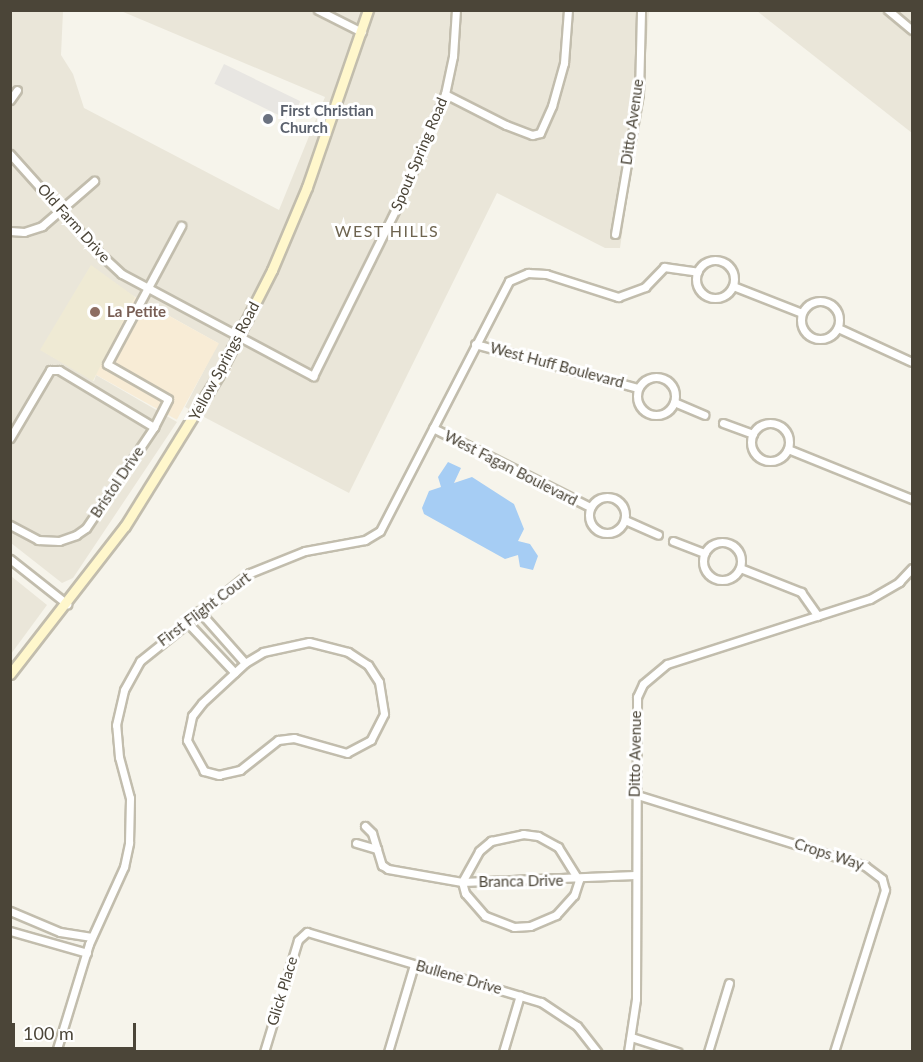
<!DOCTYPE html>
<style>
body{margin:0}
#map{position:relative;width:923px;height:1062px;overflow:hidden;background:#f6f4eb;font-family:Lato,sans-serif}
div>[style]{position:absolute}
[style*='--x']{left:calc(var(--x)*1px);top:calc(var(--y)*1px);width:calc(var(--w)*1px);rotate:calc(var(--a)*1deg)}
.residential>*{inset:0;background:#eae6d9}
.commercial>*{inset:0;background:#f8ecd6;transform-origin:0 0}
.education>*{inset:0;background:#efead4}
.parking>*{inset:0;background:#e8e6e2;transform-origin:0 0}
.water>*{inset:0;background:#a6cdf4}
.roads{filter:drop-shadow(2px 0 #c2bdad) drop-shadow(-2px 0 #c2bdad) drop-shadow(0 2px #c2bdad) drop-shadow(0 -2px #c2bdad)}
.street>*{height:7px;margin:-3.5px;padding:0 3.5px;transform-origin:3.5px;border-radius:3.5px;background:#fff}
.street>.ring{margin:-3.5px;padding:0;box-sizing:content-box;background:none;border:7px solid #fff;border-radius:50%}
.secondary>*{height:9px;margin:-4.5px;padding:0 4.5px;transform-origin:4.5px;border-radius:4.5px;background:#fff7cc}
.dots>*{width:16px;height:16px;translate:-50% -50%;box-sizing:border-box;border:3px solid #fff;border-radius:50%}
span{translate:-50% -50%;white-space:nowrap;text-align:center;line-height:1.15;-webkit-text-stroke:6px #fff;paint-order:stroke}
.worship-label{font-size:15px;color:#5b616d;font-weight:700}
.left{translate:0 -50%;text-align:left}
.street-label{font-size:15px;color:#4b4538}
.education-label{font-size:15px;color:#785e54;font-weight:700}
.neighbourhood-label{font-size:16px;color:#6e644f;letter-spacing:1.5px}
.frame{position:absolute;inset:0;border:12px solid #4b4538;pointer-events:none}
.scale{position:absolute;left:12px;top:1023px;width:124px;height:27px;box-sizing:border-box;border:3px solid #4b4538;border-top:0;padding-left:8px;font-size:18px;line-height:21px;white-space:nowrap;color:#4b4538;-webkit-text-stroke:4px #fff;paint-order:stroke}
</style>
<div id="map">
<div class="residential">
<i style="clip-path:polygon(10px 11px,63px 11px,61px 55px,73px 74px,84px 108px,279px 210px,325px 97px,121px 11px,649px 11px,643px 90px,620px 248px,605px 248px,497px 193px,349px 493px,185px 407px,218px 343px,130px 294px,91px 266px,41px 350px,94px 381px,96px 375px,177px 422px,73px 578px,62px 583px,11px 543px)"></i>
<i style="clip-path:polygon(757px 11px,912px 11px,912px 133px)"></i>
<i style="clip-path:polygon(11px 576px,47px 605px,11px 654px)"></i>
</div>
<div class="commercial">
<i style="left:135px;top:297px;width:96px;height:87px;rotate:29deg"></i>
</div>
<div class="education">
<i style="clip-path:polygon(91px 265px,135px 297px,93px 381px,40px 350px)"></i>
</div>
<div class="parking">
<i style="left:224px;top:64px;width:85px;height:22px;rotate:26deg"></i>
</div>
<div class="water">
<i style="clip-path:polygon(448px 462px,461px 468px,454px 483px,472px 477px,514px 504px,524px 529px,518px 541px,530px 544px,538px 556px,533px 570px,520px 567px,518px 555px,505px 559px,424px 514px,422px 508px,429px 491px,441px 487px,438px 477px)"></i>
</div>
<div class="roads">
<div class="street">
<i style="--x:318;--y:10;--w:49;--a:26.6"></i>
<i style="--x:888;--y:10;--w:31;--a:40"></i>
<i style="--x:445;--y:94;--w:68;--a:26.9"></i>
<i style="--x:506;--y:125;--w:28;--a:21"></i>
<i style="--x:532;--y:135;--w:8;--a:-14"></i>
<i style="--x:540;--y:133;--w:30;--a:-66"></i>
<i style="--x:552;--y:106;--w:45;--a:-74.4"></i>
<i style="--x:564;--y:63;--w:53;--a:-85.7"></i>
<i style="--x:10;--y:100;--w:12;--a:-55"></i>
<i style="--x:10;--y:154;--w:129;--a:48.1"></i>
<i style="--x:96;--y:250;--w:35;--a:43"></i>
<i style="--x:122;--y:274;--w:217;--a:28.1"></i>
<i style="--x:313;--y:376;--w:198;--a:-63.6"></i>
<i style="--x:401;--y:199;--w:114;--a:-67.3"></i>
<i style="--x:445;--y:94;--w:39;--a:-78"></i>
<i style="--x:453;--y:56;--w:46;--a:-86.3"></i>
<i style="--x:10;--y:231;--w:14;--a:4"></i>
<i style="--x:24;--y:232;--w:19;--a:-18"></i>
<i style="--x:42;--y:226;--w:69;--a:-40.9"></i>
<i style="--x:615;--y:234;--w:142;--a:-80.3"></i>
<i style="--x:639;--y:94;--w:84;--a:-88.6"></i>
<i class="ring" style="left:696px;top:260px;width:31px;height:31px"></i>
<i style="--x:733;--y:286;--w:74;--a:21.4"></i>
<i class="ring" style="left:801px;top:301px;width:31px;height:31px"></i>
<i style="--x:838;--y:328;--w:81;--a:24.7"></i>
<i style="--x:475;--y:344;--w:169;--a:15.1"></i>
<i class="ring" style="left:637px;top:377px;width:31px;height:31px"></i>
<i style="--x:674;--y:402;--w:33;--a:23"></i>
<i style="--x:723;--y:423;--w:32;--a:20"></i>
<i class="ring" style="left:751px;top:423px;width:31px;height:31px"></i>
<i style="--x:433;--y:428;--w:176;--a:26.7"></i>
<i style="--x:10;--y:438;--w:79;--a:-59.5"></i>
<i style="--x:50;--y:370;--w:9;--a:0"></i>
<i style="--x:59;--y:370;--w:111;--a:31"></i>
<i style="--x:788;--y:449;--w:134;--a:22"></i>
<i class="ring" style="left:589px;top:497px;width:29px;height:29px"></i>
<i style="--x:625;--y:520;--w:36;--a:24"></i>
<i style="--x:10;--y:525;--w:32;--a:28"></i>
<i style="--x:38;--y:540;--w:21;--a:3"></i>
<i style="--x:59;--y:541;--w:18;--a:-19"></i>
<i style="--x:76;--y:535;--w:12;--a:-35"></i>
<i style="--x:86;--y:528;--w:122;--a:-56"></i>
<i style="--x:154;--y:427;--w:31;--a:-63"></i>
<i style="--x:168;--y:399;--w:70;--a:-150.2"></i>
<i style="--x:107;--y:364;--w:157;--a:-61.8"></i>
<i style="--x:673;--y:541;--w:34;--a:21"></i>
<i class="ring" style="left:703px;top:542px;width:31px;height:31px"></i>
<i style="--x:10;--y:559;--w:73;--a:38.3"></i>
<i style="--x:740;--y:568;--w:66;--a:21.5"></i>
<i style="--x:801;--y:592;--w:29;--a:55"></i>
<i style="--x:199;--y:611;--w:69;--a:48.5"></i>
<i style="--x:186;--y:621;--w:71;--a:46.7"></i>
<i style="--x:309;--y:642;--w:40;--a:14.4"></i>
<i style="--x:348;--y:652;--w:24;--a:33"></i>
<i style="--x:368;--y:665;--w:20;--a:57"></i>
<i style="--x:379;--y:682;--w:32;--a:81"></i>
<i style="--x:384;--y:714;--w:29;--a:117"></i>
<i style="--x:371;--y:740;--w:27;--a:152"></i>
<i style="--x:347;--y:753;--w:55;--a:-164.2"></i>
<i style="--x:294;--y:738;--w:16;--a:173"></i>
<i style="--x:278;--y:740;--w:48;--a:141.7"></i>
<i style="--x:240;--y:770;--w:22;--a:167"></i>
<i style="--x:219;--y:775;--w:16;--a:-165"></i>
<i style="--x:204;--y:771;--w:35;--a:-119"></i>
<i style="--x:187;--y:740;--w:25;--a:-78"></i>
<i style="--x:192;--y:716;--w:16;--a:-52"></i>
<i style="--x:202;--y:703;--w:59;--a:-42.9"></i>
<i style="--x:245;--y:663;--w:21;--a:-31"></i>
<i style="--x:263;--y:652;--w:47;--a:-12.3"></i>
<i style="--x:634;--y:794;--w:242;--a:17.3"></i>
<i style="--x:865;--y:866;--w:21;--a:37"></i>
<i style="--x:882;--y:879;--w:11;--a:75"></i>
<i style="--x:885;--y:890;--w:170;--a:107.5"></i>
<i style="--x:365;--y:826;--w:10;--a:45"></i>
<i style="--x:372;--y:833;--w:34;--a:73"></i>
<i style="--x:382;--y:865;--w:7;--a:34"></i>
<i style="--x:388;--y:869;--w:75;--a:10"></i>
<i style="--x:462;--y:882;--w:173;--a:-2.3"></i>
<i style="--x:523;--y:834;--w:15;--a:8"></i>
<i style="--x:538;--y:836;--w:23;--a:29"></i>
<i style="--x:558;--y:847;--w:39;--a:58"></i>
<i style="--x:579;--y:880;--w:16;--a:108"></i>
<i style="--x:574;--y:895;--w:27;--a:132"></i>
<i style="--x:556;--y:915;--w:28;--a:157"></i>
<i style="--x:530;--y:926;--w:16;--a:176"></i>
<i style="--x:514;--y:927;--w:31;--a:-159"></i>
<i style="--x:485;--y:916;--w:30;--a:-131"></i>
<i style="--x:465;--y:893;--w:11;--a:-105"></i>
<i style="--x:462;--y:882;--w:35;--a:-61"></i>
<i style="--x:479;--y:851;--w:16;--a:-40"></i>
<i style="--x:491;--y:841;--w:33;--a:-12"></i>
<i style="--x:356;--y:843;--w:22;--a:16"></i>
<i style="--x:10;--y:911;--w:54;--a:22.8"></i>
<i style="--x:60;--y:932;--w:32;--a:9"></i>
<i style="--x:10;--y:931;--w:80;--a:15.9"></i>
<i style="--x:631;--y:1037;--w:49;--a:17.7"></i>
<i style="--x:56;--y:1052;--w:113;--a:-73"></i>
<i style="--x:89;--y:944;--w:85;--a:-65.6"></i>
<i style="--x:124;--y:867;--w:25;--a:-78"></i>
<i style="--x:129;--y:843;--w:45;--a:-88.7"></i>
<i style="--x:130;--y:798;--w:42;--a:-105"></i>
<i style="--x:119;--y:757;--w:32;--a:-95"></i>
<i style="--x:116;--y:725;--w:36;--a:-77"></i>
<i style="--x:124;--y:690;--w:33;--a:-61"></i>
<i style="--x:140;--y:661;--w:141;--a:-38.7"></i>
<i style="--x:250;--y:573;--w:59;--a:-21.8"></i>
<i style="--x:305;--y:551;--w:61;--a:-10.4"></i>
<i style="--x:365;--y:540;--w:17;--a:-31"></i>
<i style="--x:380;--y:531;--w:281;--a:-62.7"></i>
<i style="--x:509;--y:281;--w:21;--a:-23"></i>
<i style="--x:528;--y:273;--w:18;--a:3"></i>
<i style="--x:546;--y:274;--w:76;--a:17.7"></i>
<i style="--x:618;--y:297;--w:29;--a:-20"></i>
<i style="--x:645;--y:287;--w:28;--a:-46"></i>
<i style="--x:664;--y:267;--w:34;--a:8"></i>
<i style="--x:264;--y:1052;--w:117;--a:-73.1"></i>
<i style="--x:298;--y:940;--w:12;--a:-42"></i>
<i style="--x:307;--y:932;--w:244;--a:16.7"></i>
<i style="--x:541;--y:1002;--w:43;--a:33.7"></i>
<i style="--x:577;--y:1026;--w:33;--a:52"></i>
<i style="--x:388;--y:1052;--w:91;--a:-73.4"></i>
<i style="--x:503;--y:1052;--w:59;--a:-73.4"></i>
<i style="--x:628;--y:1052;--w:54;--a:-81.4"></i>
<i style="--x:636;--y:999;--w:302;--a:-89.8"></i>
<i style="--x:637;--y:697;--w:14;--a:-65"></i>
<i style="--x:643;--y:684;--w:31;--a:-40"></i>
<i style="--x:667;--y:664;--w:213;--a:-17.8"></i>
<i style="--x:870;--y:599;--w:34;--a:-30"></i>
<i style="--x:899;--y:582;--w:19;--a:-47"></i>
<i style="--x:708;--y:1052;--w:72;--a:-73.1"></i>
</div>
<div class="secondary">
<i style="--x:10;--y:674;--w:187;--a:-52.2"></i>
<i style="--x:125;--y:526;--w:176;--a:-58.2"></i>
<i style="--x:218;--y:376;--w:119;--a:-63"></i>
<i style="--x:272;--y:270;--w:90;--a:-67.1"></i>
<i style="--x:307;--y:187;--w:187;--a:-71"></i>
</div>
</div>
<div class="dots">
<i style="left:268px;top:119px;background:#6b7280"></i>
<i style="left:95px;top:312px;background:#8d6e63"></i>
</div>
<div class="worship-label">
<span class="left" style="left:280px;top:119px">First Christian<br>Church</span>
</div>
<div class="street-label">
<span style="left:632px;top:122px;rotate:-82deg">Ditto Avenue</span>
<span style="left:419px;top:154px;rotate:-67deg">Spout Spring Road</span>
<span style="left:74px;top:223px;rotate:48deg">Old Farm Drive</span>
<span style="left:224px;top:361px;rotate:-62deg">Yellow Springs Road</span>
<span style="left:557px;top:365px;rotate:15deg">West Huff Boulevard</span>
<span style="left:511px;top:468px;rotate:27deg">West Fagan Boulevard</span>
<span style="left:117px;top:482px;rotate:-56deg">Bristol Drive</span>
<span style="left:204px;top:609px;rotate:-37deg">First Flight Court</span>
<span style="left:635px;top:754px;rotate:-89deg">Ditto Avenue</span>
<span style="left:829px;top:854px;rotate:18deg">Crops Way</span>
<span style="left:521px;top:881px;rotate:-1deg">Branca Drive</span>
<span style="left:459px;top:977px;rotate:16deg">Bullene Drive</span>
<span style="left:282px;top:991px;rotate:-73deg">Glick Place</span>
</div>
<div class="education-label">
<span class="left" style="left:107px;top:312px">La Petite</span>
</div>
<div class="neighbourhood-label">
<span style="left:387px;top:231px">WEST HILLS</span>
</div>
<div class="frame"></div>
<div class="scale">100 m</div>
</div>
